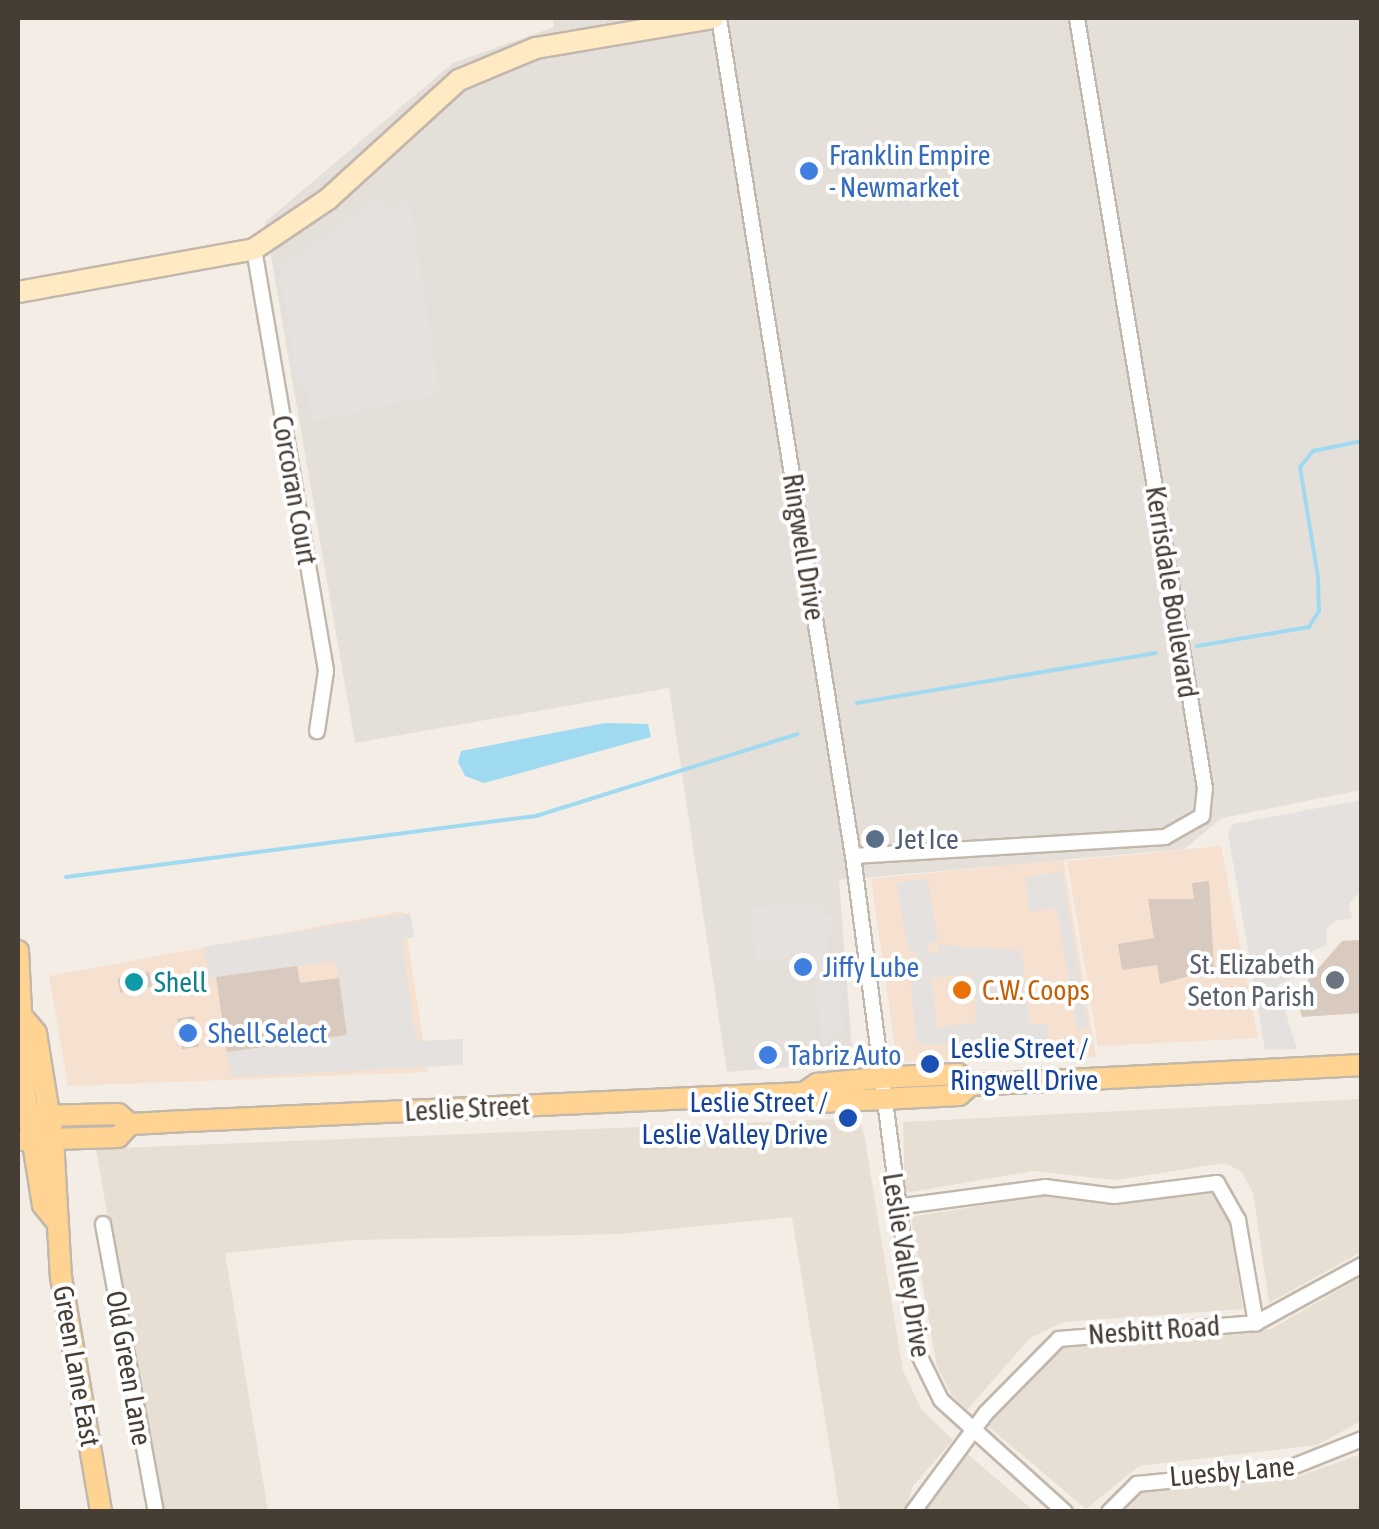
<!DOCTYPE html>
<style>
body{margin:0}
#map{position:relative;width:1379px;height:1529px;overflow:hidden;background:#f3ede5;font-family:"Asap Condensed",sans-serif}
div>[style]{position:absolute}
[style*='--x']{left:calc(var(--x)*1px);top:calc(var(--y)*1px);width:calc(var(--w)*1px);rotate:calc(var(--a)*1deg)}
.residential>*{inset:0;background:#e7dfd3}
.commercial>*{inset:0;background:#f6e1d0}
.industrial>*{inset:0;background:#e5dfda}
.parking>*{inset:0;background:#e4e1de}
.water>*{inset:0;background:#a0daf1}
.stream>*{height:4px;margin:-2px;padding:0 2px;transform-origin:2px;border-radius:2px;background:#a0daf1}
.building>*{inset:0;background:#d8cabe;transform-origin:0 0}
.roads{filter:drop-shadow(2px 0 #c2b7ab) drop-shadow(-2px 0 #c2b7ab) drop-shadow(0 2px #c2b7ab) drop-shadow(0 -2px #c2b7ab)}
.street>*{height:14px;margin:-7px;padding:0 7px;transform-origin:7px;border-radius:7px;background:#fff}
.secondary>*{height:20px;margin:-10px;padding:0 10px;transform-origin:10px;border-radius:10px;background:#ffeac3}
.primary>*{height:20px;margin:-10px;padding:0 10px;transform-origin:10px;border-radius:10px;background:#ffd392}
.dots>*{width:28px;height:28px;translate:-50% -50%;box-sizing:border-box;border:5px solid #fff;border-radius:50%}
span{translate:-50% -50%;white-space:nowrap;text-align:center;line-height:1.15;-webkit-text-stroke:8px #fff;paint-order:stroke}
.shop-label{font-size:28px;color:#366cbe}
.left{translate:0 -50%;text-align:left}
.street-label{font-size:28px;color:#463d35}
.service-label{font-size:28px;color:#4e5e75}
.worship-label{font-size:28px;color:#5b616d}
.right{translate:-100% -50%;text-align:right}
.culture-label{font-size:28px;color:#0d838f}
.food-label{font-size:28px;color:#c56008}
.transit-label{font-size:28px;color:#164399}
.frame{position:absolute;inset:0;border:20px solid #463d35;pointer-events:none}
</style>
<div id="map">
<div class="residential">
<i style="clip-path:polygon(1361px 1099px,1361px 1252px,1269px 1303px,1253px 1193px,1242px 1172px,1225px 1163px,1116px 1180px,1033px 1171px,905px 1193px,903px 1122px)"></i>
<i style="clip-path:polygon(837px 1119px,860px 1122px,864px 1134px,903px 1371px,922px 1410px,953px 1440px,913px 1486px,905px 1511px,840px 1511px,792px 1217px,619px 1234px,354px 1240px,225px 1253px,268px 1511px,159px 1511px,96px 1149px)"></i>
<i style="clip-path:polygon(1204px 1189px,1226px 1198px,1243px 1309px,1064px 1322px,1030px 1338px,967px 1410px,952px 1395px,937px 1367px,911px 1217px,1045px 1195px,1104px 1204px)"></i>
<i style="clip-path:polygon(1361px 1277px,1361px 1421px,1317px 1445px,1139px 1466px,1086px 1509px,988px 1426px,1043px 1359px,1065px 1346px,1271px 1329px)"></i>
<i style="clip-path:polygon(964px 1451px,1034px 1511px,921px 1512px)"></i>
<i style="clip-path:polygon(1355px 1456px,1361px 1457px,1361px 1511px,1116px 1512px,1143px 1489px,1300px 1476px)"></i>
</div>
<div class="commercial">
<i style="clip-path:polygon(1221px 846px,1258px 1038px,1098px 1046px,1067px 861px)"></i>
<i style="clip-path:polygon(1063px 859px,1096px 1057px,897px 1061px,871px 879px)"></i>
<i style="clip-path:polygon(403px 911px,428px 1072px,68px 1086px,49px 976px)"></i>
</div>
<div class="industrial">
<i style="clip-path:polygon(553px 18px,1361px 18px,1361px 790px,1222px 818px,1184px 849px,839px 880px,853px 1062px,727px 1072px,669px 688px,355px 743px,265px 222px,453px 63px,554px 27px)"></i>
</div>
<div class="parking">
<i style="clip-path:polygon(375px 199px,386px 208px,410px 201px,440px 394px,311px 422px,308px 389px,298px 390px,279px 269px)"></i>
<i style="clip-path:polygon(1361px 800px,1361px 891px,1349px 904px,1352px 918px,1335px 921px,1326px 929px,1327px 945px,1299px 957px,1301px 975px,1277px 985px,1297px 1049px,1265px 1050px,1228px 833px,1233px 824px)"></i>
<i style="clip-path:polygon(1062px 871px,1088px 1028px,1077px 1030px,1057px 908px,1030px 912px,1025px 878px)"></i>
<i style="clip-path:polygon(evenodd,927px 879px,938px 941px,928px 943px,928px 953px,938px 953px,938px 945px,1021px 950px,1030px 1025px,1047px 1024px,1049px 1039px,924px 1046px,916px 1038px,910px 974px,918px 971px,916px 951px,909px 951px,896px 883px,927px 879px,972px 974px,977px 1023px,936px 1027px,932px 978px,972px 974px)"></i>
<i style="clip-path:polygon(822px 905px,823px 915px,832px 915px,834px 933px,826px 935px,829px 962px,839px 961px,843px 1031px,822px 1045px,812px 951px,755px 964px,752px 907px)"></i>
<i style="clip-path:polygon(410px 913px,414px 937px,402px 939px,416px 1041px,463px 1039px,463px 1065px,231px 1077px,227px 1052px,346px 1035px,336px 961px,210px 978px,204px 947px)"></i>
</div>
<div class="water">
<i style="clip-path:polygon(605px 723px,648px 724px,651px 737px,484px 783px,465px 776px,458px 762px,461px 751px)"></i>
</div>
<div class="stream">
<i style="--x:1197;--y:646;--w:114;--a:-9.6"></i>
<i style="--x:1309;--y:627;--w:19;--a:-58"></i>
<i style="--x:1319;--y:611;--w:34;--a:-92"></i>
<i style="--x:1318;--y:577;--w:111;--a:-99.3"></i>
<i style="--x:1300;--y:467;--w:21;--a:-51"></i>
<i style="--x:1313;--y:451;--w:50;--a:-11.5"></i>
<i style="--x:857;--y:703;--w:303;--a:-9.5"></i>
<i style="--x:66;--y:877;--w:474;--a:-7.4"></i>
<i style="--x:536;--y:816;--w:274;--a:-17.4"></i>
</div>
<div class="building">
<i style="clip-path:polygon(1209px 881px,1214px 969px,1160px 984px,1157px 965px,1122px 970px,1118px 944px,1154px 938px,1148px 899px,1194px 899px,1192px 883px)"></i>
<i style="clip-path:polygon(1362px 940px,1362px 1013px,1302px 1017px,1296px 994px,1342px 941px)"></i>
<i style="clip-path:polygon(297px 966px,300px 983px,339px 978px,347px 1035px,227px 1052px,216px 977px)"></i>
<i style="left:149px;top:972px;width:15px;height:32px;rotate:79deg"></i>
<i style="left:194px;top:1016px;width:31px;height:17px;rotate:81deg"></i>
</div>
<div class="roads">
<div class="street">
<i style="--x:719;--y:18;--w:849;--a:80.92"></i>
<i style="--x:853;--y:856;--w:501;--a:82.55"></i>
<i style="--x:918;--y:1353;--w:52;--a:63.9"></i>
<i style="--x:941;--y:1400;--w:167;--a:42.1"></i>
<i style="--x:254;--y:249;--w:428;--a:80.3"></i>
<i style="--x:326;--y:671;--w:61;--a:98.5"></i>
<i style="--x:853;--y:856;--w:313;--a:-3.5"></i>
<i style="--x:1165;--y:837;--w:43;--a:-29.6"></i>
<i style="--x:1202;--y:816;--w:28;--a:-84"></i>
<i style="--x:1205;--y:788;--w:781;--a:-99.44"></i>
<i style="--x:896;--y:1207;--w:150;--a:-7.6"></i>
<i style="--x:1045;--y:1187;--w:70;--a:7.4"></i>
<i style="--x:1114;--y:1196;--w:104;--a:-7.2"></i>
<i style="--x:1217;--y:1183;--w:43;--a:60.4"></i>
<i style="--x:1238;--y:1220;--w:105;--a:80.1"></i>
<i style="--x:103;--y:1224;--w:293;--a:79.6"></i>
<i style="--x:913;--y:1512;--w:123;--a:-53.6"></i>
<i style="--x:986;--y:1413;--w:104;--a:-45.4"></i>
<i style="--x:1059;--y:1339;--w:198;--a:-4.6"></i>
<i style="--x:1256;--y:1323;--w:121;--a:-28.7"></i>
<i style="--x:1109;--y:1512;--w:40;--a:-45"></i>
<i style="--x:1137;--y:1484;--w:151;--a:-5.7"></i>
<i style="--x:1287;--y:1469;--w:81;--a:-21.8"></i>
</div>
<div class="secondary">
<i style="--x:18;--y:292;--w:240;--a:-10.3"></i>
<i style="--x:254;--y:249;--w:89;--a:-34"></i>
<i style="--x:328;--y:199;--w:177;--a:-42.3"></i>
<i style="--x:459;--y:80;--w:83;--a:-22.6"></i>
<i style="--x:536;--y:48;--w:180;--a:-9.6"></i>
</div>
<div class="primary">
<i style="--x:18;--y:951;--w:142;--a:87.2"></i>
<i style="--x:25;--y:1093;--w:113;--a:80.9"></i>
<i style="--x:43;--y:1205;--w:19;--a:51"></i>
<i style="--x:25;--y:1020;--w:17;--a:50"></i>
<i style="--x:36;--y:1033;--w:107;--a:80.9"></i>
<i style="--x:53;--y:1139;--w:138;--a:86.7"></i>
<i style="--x:61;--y:1277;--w:238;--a:80.3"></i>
<i style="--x:804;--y:1093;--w:16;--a:35"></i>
<i style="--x:817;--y:1102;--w:65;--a:-2.6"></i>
<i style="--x:882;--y:1099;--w:77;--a:-3"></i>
<i style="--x:959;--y:1095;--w:15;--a:-42"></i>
<i style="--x:970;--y:1085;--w:393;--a:-2.9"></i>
<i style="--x:39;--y:1116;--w:79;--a:-1.5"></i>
<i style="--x:118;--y:1114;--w:16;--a:40"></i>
<i style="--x:18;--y:1140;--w:100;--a:-1.7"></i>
<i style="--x:118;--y:1137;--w:18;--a:-47"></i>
<i style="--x:130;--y:1124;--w:35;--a:-3"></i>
<i style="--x:165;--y:1122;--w:640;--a:-2.6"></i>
<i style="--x:804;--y:1093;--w:16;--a:-35"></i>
<i style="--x:817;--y:1084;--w:63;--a:-5.4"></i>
<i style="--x:880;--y:1078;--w:78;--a:-2.9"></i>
<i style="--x:958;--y:1074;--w:16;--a:43"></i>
</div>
</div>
<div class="dots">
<i style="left:809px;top:171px;background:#3f7fe0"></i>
<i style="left:875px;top:839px;background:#5c6f8a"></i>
<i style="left:803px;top:967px;background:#3f7fe0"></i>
<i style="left:1335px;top:980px;background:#6b7280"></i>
<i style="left:134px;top:982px;background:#0f9aa8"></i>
<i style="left:962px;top:990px;background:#e8710a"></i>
<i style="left:188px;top:1033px;background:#3f7fe0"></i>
<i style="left:768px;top:1055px;background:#3f7fe0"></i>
<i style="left:930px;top:1064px;background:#1a4fb4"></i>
<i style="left:848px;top:1118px;background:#1a4fb4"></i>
</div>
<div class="shop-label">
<span class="left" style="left:829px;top:171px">Franklin Empire<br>- Newmarket</span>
<span class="left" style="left:823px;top:967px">Jiffy Lube</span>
<span class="left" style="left:208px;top:1033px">Shell Select</span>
<span class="left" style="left:788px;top:1055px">Tabriz Auto</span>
</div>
<div class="street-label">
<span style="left:295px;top:490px;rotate:80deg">Corcoran Court</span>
<span style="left:804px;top:547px;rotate:81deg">Ringwell Drive</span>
<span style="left:1172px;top:592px;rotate:81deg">Kerrisdale Boulevard</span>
<span style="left:467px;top:1108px;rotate:-3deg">Leslie Street</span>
<span style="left:907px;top:1265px;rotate:81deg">Leslie Valley Drive</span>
<span style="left:1154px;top:1330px;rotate:-4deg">Nesbitt Road</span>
<span style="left:77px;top:1366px;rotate:80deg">Green Lane East</span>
<span style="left:129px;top:1368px;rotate:80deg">Old Green Lane</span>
<span style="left:1232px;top:1471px;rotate:-5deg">Luesby Lane</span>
</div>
<div class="service-label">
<span class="left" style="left:895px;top:839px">Jet Ice</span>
</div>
<div class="worship-label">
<span class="right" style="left:1315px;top:980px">St. Elizabeth<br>Seton Parish</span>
</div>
<div class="culture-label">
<span class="left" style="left:154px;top:982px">Shell</span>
</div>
<div class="food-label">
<span class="left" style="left:982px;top:990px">C.W. Coops</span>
</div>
<div class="transit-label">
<span class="left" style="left:950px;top:1064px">Leslie Street /<br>Ringwell Drive</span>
<span class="right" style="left:828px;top:1118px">Leslie Street /<br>Leslie Valley Drive</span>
</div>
<div class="frame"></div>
</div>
